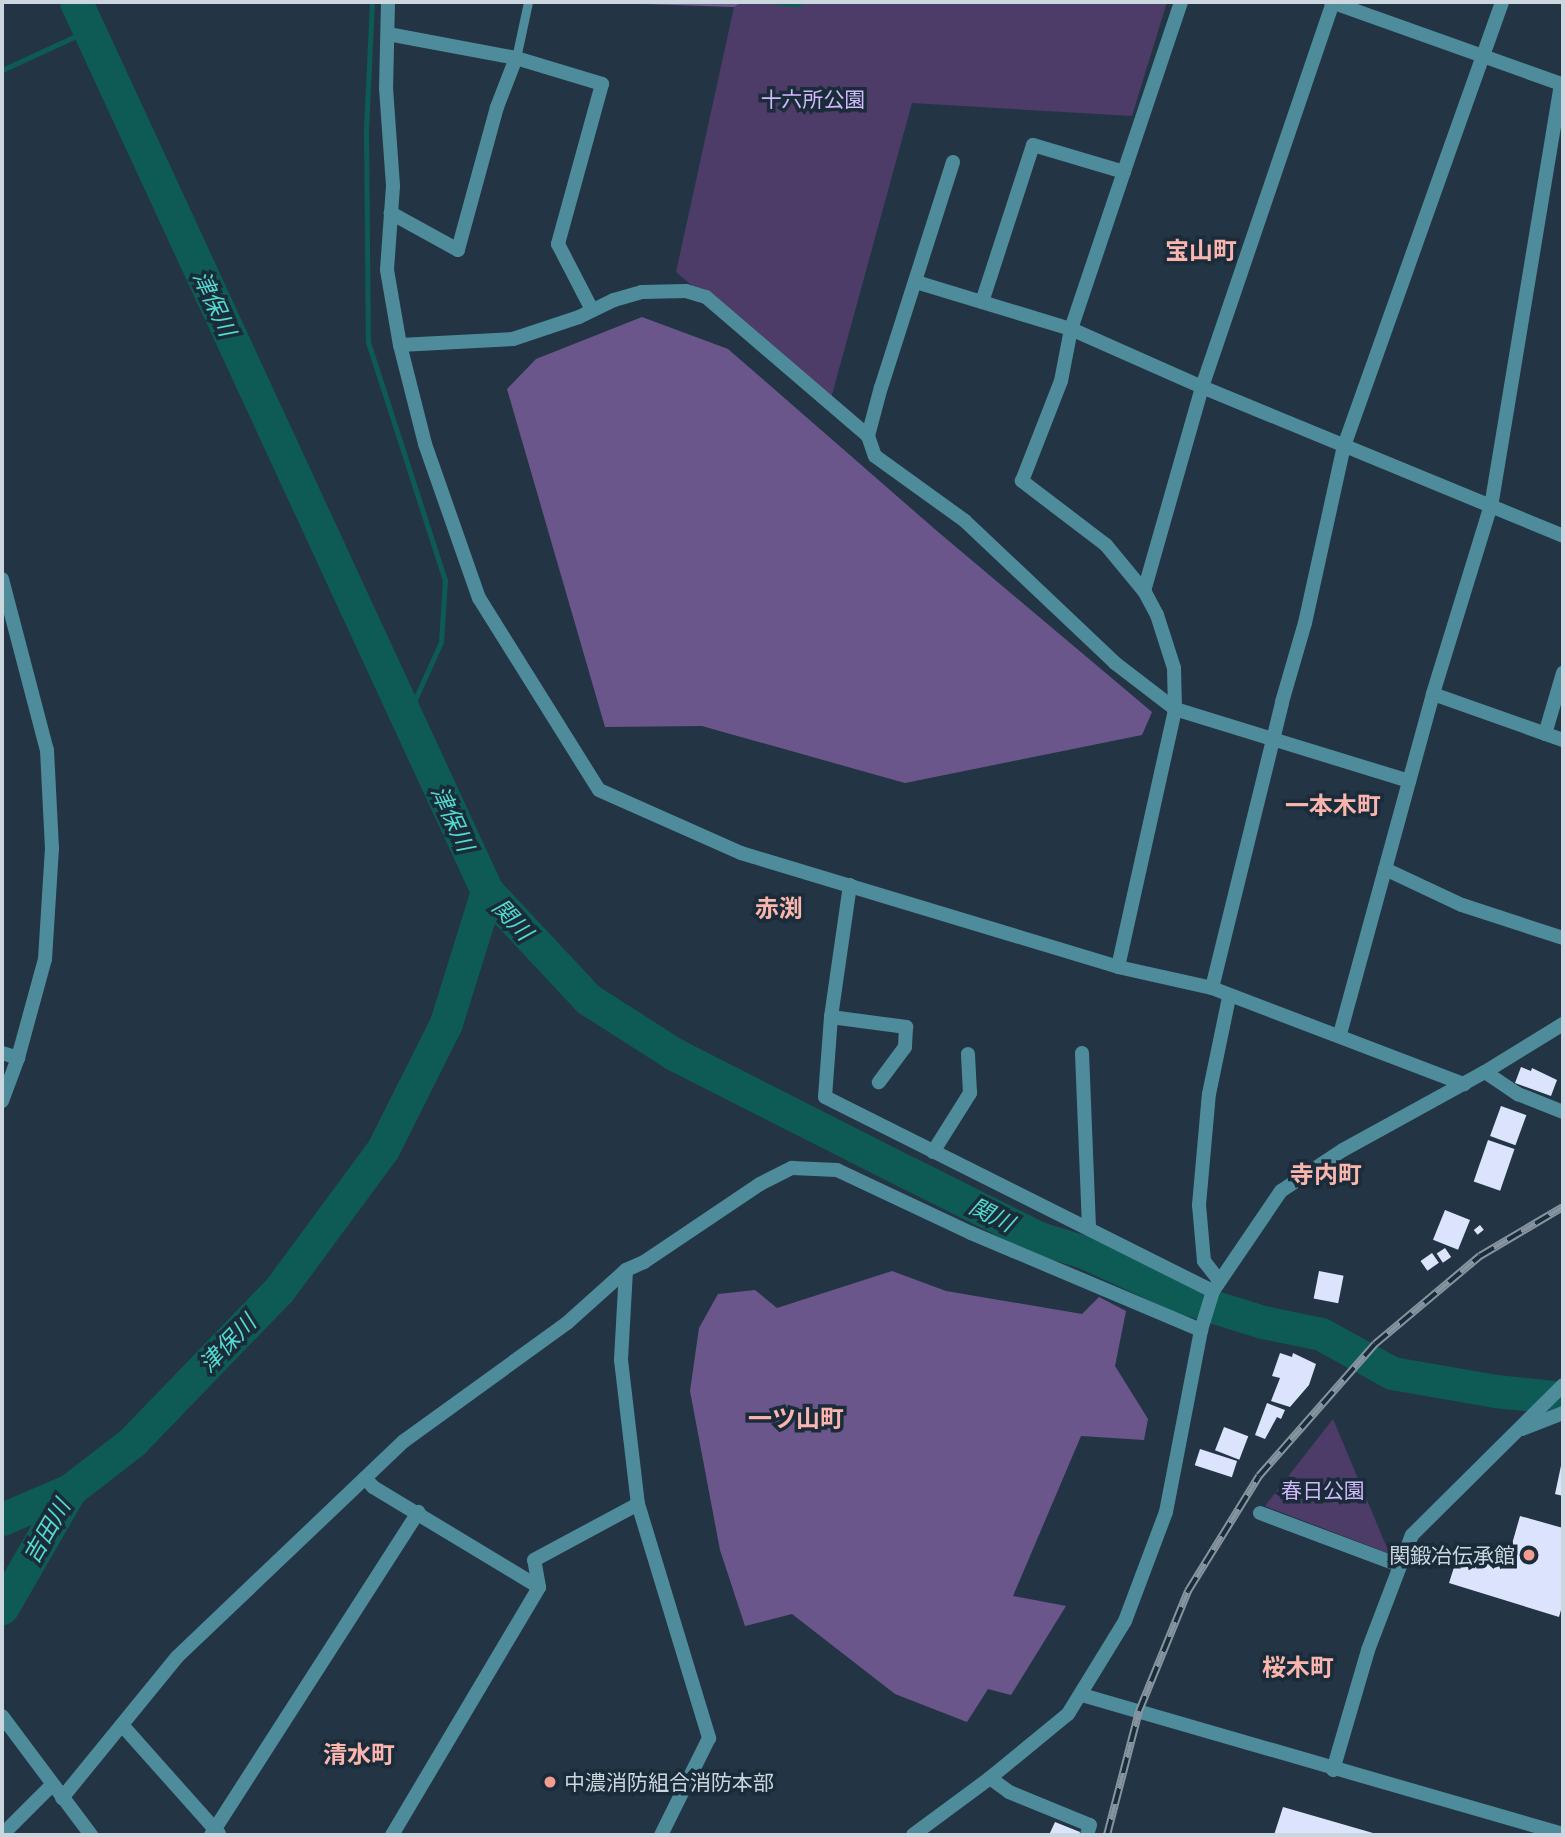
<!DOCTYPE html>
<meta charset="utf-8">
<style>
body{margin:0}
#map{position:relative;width:1565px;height:1837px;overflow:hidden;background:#233544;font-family:"Open Sans","Noto Sans JP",sans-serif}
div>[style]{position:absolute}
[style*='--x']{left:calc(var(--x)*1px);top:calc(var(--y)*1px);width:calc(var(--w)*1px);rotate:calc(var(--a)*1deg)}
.green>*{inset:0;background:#4d3c67}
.forest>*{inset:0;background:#6b568c}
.water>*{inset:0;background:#0e5b56}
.stream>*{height:5px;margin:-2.5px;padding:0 2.5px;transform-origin:2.5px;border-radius:2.5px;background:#0e5b56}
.river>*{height:33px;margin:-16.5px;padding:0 16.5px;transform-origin:16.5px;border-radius:16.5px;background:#0e5b56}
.building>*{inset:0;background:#dce3fc;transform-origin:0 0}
.service>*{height:9px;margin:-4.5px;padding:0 4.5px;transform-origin:4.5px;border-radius:4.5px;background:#4f8c9b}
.minor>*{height:14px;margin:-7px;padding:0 7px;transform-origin:7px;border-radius:7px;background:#4f8c9b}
.tertiary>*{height:14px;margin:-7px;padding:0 7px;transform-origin:7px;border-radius:7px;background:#4f8c9b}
.rail>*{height:8px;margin-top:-4px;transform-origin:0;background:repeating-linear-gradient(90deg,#1a2b39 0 16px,#8694a0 0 32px);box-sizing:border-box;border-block:2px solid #8694a0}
.dots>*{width:19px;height:19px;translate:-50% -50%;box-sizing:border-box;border:4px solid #1a2b39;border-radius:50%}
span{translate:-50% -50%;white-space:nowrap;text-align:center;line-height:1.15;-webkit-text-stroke:7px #1a2b39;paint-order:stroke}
.park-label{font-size:21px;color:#d1b8fa}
.poi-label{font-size:21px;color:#cbd6df}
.right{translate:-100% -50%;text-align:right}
.left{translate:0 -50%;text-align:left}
.water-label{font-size:23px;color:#53dacf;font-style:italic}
.quarter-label{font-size:24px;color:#fab6ae;font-weight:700}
.frame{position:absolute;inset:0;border:4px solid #cbd6df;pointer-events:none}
</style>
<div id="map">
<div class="green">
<i style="clip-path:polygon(743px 2px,1167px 2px,1132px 116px,912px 103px,830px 402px,676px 272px,734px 7px)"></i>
<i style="clip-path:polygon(1333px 1419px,1387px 1548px,1388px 1553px,1265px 1506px)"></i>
</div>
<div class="forest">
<i style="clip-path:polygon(584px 2px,743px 2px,734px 7px)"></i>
<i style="clip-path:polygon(642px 317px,728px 349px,937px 531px,1152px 712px,1142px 735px,905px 783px,702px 726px,605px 727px,507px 389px,536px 359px)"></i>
<i style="clip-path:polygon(892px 1271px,946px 1291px,1082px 1314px,1099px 1297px,1126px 1311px,1115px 1366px,1148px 1419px,1144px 1440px,1081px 1436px,1013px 1596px,1066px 1606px,1011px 1695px,988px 1689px,967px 1722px,895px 1694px,792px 1614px,745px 1626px,720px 1550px,690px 1391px,699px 1328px,718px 1294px,755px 1290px,777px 1308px)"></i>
</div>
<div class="water">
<i style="clip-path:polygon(755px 2px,802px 2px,801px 8px)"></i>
</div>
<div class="stream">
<i style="--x:372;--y:2;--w:125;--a:92.7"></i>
<i style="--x:366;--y:127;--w:215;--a:89.5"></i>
<i style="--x:368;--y:342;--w:250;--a:72.1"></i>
<i style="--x:445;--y:580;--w:62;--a:93.7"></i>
<i style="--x:441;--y:642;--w:82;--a:114.4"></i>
<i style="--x:2;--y:70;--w:96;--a:-24.7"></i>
</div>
<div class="river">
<i style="--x:76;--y:2;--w:979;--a:65.19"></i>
<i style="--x:487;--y:891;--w:148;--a:46.9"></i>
<i style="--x:588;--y:999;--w:102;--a:32.6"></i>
<i style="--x:674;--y:1054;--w:266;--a:26.9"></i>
<i style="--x:911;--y:1174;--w:143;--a:26.6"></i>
<i style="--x:1039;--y:1238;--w:47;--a:17.3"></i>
<i style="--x:1084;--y:1252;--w:108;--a:24.7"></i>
<i style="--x:1182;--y:1297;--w:85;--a:17.2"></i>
<i style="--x:1263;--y:1322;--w:59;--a:11.7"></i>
<i style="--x:1321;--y:1334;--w:81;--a:28.8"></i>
<i style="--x:1392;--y:1373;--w:105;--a:9.9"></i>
<i style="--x:1495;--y:1391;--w:68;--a:5.9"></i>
<i style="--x:2;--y:1519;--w:74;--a:-23.1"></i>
<i style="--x:70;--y:1490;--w:78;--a:-37.7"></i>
<i style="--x:132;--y:1442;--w:211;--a:-46"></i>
<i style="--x:279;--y:1290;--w:175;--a:-53.6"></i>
<i style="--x:383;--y:1149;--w:141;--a:-63.4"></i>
<i style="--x:446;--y:1023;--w:138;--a:-72.7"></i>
<i style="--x:2;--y:1608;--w:136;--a:-60"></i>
</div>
<div class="building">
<i style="clip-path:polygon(1521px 1067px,1531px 1071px,1532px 1068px,1557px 1080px,1551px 1096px,1515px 1083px)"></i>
<i style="left:1501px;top:1106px;width:27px;height:32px;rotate:20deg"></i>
<i style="left:1488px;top:1140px;width:28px;height:44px;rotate:19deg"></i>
<i style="left:1445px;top:1210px;width:27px;height:32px;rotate:22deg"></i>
<i style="left:1480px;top:1225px;width:6px;height:8px;rotate:51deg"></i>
<i style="left:1445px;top:1248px;width:11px;height:10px;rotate:56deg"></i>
<i style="left:1432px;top:1253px;width:12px;height:14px;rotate:55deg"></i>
<i style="left:1319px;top:1271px;width:25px;height:28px;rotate:11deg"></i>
<i style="clip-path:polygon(1280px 1353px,1292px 1357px,1293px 1353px,1316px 1364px,1309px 1385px,1290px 1407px,1271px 1401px,1280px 1378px,1272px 1376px)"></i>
<i style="clip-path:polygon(1267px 1403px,1285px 1410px,1281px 1419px,1277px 1417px,1265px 1439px,1255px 1435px)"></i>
<i style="left:1224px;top:1427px;width:26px;height:25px;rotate:21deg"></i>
<i style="left:1200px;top:1449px;width:39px;height:17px;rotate:18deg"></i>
<i style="clip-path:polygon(1562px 1461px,1563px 1461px,1563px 1496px,1555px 1494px)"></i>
<i style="clip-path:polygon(1520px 1516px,1563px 1528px,1563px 1603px,1559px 1617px,1449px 1583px,1461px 1545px,1508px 1558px)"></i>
<i style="clip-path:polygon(1283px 1807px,1373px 1833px,1372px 1835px,1274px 1835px)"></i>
<i style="clip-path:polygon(1055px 1822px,1080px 1832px,1079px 1835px,1049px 1835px)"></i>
</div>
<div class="service">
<i style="--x:516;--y:58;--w:57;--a:-77.9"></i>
</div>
<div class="minor">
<i style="--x:388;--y:2;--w:86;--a:91.3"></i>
<i style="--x:386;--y:88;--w:98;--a:85.9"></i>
<i style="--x:393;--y:186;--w:84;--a:94.1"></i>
<i style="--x:387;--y:270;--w:76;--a:80.2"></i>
<i style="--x:400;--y:345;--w:102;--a:75.8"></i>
<i style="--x:425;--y:444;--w:163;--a:70.7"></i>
<i style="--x:479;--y:598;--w:226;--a:58"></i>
<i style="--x:599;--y:790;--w:155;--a:23.9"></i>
<i style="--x:741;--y:853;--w:394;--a:16.8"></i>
<i style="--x:1118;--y:967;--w:96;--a:12.6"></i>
<i style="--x:1212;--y:988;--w:270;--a:20.9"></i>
<i style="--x:1331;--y:2;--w:244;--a:19.6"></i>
<i style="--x:1561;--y:84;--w:427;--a:99.4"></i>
<i style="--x:1491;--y:505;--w:198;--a:107.1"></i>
<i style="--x:1433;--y:694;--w:353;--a:105.3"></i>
<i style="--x:388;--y:34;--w:130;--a:10.6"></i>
<i style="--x:516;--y:58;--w:53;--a:111.2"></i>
<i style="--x:497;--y:107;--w:148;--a:105.3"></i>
<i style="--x:458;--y:250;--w:77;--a:-151.1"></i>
<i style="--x:516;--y:58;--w:90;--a:16.8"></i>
<i style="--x:602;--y:84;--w:166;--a:105.4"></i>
<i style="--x:558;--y:244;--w:74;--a:62.7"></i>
<i style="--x:953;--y:162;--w:236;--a:107.7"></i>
<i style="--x:881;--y:387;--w:51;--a:104.9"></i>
<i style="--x:868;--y:436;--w:21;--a:71"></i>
<i style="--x:875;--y:456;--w:111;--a:35.8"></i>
<i style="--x:965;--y:521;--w:207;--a:43.4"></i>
<i style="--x:1115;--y:663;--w:76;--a:37.5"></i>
<i style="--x:1175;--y:709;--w:245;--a:17.1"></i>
<i style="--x:916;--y:282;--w:162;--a:16.9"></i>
<i style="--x:1071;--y:329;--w:143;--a:23.9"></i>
<i style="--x:1202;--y:387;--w:391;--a:22.4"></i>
<i style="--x:982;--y:302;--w:165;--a:-72"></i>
<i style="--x:1033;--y:145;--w:95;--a:16.5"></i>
<i style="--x:1144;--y:591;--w:212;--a:-74.1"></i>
<i style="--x:1202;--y:387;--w:407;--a:-71.2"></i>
<i style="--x:1433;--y:694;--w:138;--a:19.5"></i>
<i style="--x:1545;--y:734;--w:64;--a:-73.6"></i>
<i style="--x:1385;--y:869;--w:85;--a:25.1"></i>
<i style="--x:1462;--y:905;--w:106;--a:18.1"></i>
<i style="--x:850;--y:885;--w:133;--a:98.2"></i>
<i style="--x:831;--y:1017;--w:80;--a:94.3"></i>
<i style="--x:825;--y:1097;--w:434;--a:26.6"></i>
<i style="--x:1118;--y:967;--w:264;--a:-77.5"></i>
<i style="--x:1175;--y:709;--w:41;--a:-91.4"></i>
<i style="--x:1174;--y:668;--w:56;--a:-107.8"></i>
<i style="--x:1157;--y:615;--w:27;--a:-118"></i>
<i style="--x:1144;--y:591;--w:60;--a:-129.6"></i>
<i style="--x:1106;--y:545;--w:106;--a:-142.7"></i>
<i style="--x:1022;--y:481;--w:107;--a:-68.7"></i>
<i style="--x:1061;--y:381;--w:53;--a:-79.1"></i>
<i style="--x:1071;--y:329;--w:345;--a:-71.4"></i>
<i style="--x:1212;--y:988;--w:294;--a:-76.2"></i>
<i style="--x:1282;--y:702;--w:82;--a:-73.8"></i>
<i style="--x:1305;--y:623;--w:181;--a:-77.6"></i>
<i style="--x:1344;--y:446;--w:471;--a:-70.4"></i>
<i style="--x:831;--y:1017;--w:76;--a:7.6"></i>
<i style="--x:906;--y:1027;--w:20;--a:93"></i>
<i style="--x:905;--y:1047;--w:44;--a:126.6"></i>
<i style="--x:2;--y:1053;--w:17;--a:17"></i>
<i style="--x:1082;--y:1053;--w:176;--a:87.7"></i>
<i style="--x:1485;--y:1072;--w:40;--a:34"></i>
<i style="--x:1518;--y:1094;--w:48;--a:21.8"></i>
<i style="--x:933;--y:1152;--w:70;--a:-57.9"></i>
<i style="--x:970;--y:1093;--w:39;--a:-93"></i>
<i style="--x:626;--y:1270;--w:90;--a:93.2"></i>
<i style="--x:621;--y:1360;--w:145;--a:83.3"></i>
<i style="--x:638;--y:1504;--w:245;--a:73.1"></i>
<i style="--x:709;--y:1738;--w:108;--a:116.3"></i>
<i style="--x:1218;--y:1279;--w:23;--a:-128"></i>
<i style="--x:1204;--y:1261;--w:56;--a:-95.1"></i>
<i style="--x:1199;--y:1205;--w:111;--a:-84.9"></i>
<i style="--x:1209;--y:1094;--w:99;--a:-78.3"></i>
<i style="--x:1522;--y:1429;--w:44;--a:-21.3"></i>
<i style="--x:365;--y:1478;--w:12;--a:48"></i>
<i style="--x:373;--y:1487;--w:194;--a:31.1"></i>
<i style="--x:1260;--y:1513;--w:148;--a:20.5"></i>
<i style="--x:122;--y:1725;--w:146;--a:48.3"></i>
<i style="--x:1333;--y:1770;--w:125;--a:-73.7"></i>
<i style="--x:1368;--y:1650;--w:123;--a:-69.1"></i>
<i style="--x:1412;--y:1535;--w:213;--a:-44.8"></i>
<i style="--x:990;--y:1778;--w:24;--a:36"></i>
<i style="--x:1009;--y:1792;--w:87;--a:22.2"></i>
<i style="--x:1090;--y:1825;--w:10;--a:107"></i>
<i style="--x:62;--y:1798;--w:182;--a:-50.8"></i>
<i style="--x:177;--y:1657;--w:313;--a:-43.6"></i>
<i style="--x:404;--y:1441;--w:201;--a:-35.9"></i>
<i style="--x:567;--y:1323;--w:79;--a:-41.9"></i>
<i style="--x:626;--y:1270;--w:20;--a:-24"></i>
<i style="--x:644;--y:1262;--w:140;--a:-33.9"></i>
<i style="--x:760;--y:1184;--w:36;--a:-27"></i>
<i style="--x:792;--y:1168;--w:45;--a:2.5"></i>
<i style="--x:837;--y:1170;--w:148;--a:25.2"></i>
<i style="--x:971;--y:1233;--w:250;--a:22.9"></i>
<i style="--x:2;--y:1835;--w:71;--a:-45"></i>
<i style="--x:211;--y:1835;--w:384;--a:-57.3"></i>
<i style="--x:392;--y:1835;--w:288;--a:-59.3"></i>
<i style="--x:539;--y:1587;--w:27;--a:-100"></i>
<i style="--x:534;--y:1560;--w:118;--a:-28.3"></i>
</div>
<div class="tertiary">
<i style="--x:400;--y:345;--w:113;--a:-3"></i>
<i style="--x:513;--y:339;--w:70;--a:-18.4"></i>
<i style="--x:579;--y:317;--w:39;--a:-26"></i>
<i style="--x:614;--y:300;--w:29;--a:-16"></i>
<i style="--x:642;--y:292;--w:44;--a:-1.3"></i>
<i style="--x:686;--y:291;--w:21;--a:17"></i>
<i style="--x:706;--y:297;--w:213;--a:40.6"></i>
<i style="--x:2;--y:579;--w:177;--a:75.3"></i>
<i style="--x:47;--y:750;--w:98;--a:87.1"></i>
<i style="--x:52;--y:848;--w:111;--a:93.6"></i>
<i style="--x:45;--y:959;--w:103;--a:105.3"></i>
<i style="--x:18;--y:1058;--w:46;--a:110.4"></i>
<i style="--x:1082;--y:1695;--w:501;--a:16.12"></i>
<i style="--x:2;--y:1716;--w:149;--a:53.2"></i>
<i style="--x:913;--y:1835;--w:96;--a:-36.5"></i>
<i style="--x:990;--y:1778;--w:101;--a:-39.4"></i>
<i style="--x:1068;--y:1714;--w:109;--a:-58.5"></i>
<i style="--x:1125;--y:1621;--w:116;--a:-69.4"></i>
<i style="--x:1166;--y:1512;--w:185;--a:-79.1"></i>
<i style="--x:1201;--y:1330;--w:41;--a:-72.9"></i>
<i style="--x:1213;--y:1291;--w:121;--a:-55.8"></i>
<i style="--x:1281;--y:1191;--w:74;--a:-33.5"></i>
<i style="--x:1343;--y:1150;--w:162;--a:-28.8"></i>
<i style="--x:1485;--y:1072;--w:92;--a:-31.6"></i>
</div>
<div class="rail">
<i style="--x:1107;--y:1835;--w:128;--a:-75.5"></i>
<i style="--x:1139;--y:1711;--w:130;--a:-67.8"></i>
<i style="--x:1188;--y:1591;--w:135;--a:-58.3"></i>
<i style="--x:1259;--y:1476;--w:176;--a:-48.7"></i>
<i style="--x:1375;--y:1344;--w:137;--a:-40"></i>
<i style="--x:1480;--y:1256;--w:96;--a:-30.6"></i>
</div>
<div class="dots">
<i style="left:1529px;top:1555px;background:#f59c92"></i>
<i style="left:550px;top:1782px;background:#f59c92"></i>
</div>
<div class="park-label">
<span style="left:813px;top:99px">十六所公園</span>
<span style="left:1323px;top:1490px">春日公園</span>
</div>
<div class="poi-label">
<span class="right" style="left:1515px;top:1555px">関鍛冶伝承館</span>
<span class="left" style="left:564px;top:1782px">中濃消防組合消防本部</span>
</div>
<div class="water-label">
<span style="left:215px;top:303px;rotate:65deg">津保川</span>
<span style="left:453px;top:818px;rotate:65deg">津保川</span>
<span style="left:513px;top:919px;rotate:47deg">関川</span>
<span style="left:992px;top:1214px;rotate:27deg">関川</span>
<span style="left:227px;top:1343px;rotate:-46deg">津保川</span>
<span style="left:46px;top:1531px;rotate:-60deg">吉田川</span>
</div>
<div class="quarter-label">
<span style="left:1201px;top:250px">宝山町</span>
<span style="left:1333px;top:805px">一本木町</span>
<span style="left:779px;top:908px">赤渕</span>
<span style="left:1326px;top:1174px">寺内町</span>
<span style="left:796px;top:1418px">一ツ山町</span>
<span style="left:1298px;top:1667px">桜木町</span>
<span style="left:359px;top:1754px">清水町</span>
</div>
<div class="frame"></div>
</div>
